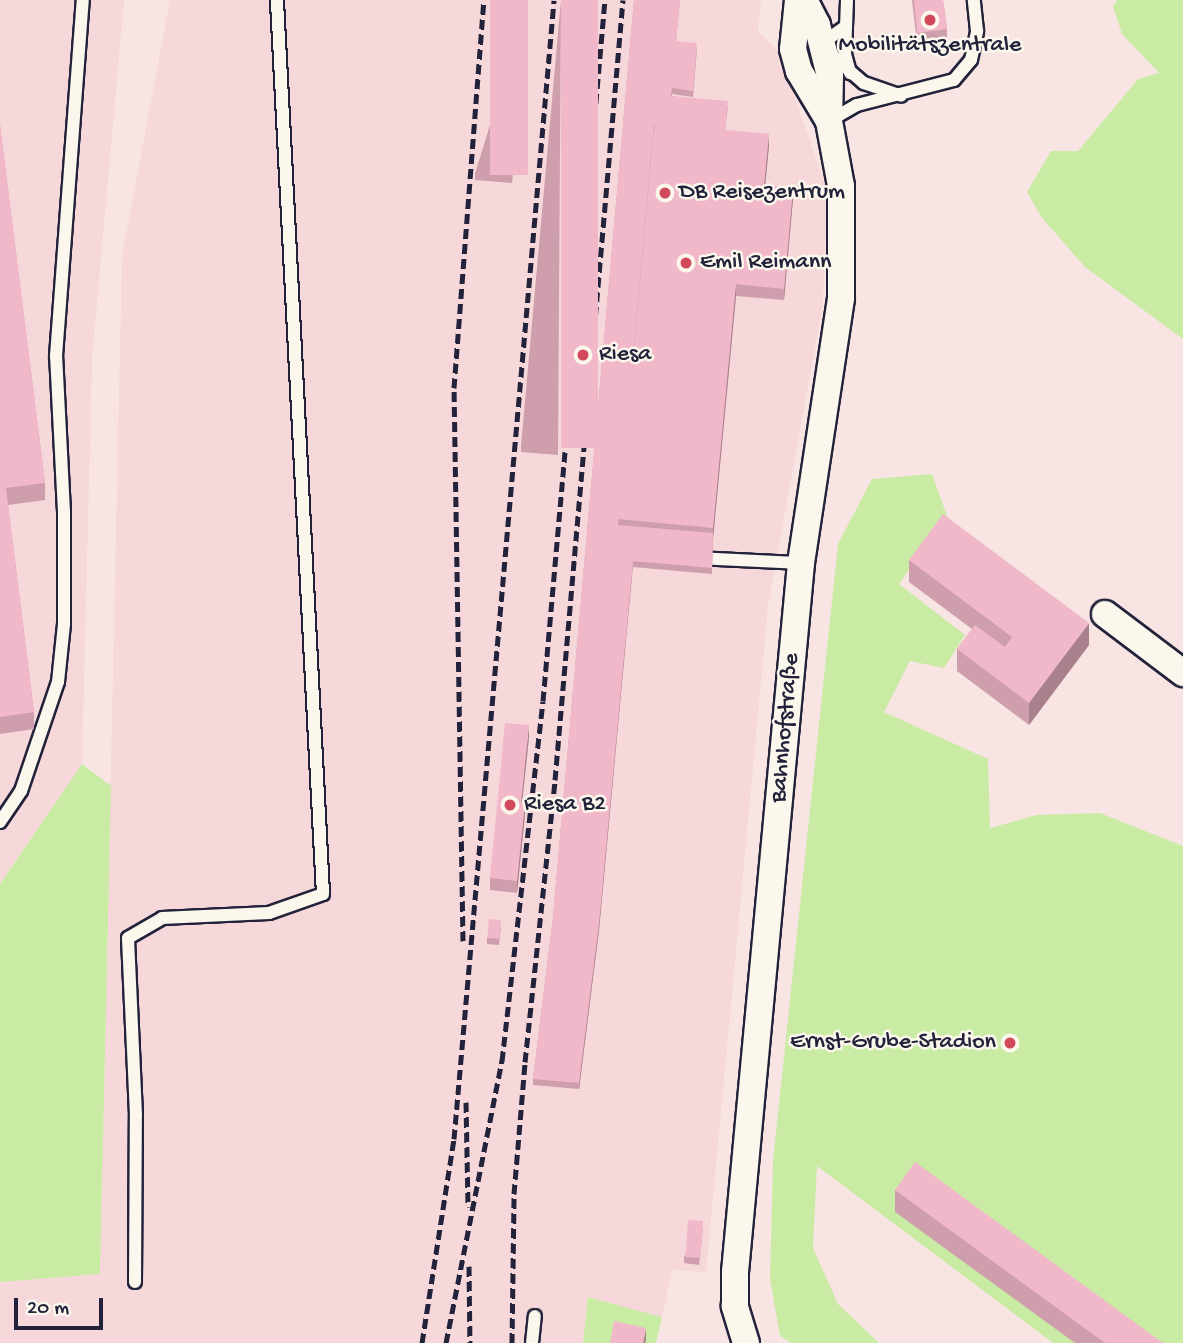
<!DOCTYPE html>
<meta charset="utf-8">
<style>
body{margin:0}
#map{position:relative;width:1183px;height:1343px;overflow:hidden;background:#f8e4e2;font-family:"Gochi Hand",sans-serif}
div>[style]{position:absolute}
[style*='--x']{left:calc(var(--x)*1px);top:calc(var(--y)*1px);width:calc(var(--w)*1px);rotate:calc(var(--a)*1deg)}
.built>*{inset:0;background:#f6d7da}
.green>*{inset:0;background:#caeba4}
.roads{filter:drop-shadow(2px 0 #22223b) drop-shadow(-2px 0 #22223b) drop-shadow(0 2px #22223b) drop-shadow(0 -2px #22223b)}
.lane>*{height:12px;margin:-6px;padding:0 6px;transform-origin:6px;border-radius:6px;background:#fbf7ec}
.street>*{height:26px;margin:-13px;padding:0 13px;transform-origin:13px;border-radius:13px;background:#fbf7ec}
.rail>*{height:5px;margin-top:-2.5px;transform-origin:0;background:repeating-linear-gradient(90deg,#22223b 0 10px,transparent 0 15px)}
.wall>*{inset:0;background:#cf9ead}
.shaded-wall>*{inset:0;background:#a9818d}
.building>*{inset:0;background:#f1b8c9;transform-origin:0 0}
.dots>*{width:19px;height:19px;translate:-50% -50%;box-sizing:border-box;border:4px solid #fbf7ec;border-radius:50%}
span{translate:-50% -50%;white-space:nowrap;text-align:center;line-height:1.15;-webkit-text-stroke:5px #fbf7ec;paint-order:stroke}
.poi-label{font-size:24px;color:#22223b}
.left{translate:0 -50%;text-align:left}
.right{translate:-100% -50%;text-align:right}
.street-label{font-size:24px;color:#22223b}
.scale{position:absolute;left:14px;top:1298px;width:89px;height:32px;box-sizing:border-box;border:4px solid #22223b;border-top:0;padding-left:9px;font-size:21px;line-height:24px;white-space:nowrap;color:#22223b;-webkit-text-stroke:5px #fbf7ec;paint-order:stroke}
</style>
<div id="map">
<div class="built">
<i style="clip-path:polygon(0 0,124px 0,92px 359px,82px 764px,0 884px)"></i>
<i style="clip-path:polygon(170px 0,761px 0,758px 31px,779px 52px,827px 190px,823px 303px,768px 606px,706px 1273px,672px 1269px,662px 1317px,588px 1297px,583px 1343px,0 1343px,0 1282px,100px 1274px,122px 257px)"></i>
</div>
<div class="green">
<i style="clip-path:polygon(1117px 0,1183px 0,1183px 339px,1085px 267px,1042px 218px,1027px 192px,1051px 151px,1078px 151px,1138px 79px,1159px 73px,1122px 34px,1113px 6px)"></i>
<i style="clip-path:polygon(932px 474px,947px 516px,899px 584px,965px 635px,944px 668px,910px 661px,884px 712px,988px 759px,990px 828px,1037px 815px,1100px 813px,1183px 846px,1183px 1343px,1053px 1343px,817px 1166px,813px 1248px,838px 1304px,879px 1343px,791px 1343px,780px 1336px,770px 1278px,773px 1161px,838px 544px,872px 479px)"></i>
<i style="clip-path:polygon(82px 764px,111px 786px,100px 1274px,0 1282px,0 884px)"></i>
<i style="clip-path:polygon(588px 1297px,662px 1317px,656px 1343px,583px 1343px)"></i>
</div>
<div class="roads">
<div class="lane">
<i style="--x:847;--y:0;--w:54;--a:92.1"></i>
<i style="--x:845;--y:54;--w:20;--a:75"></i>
<i style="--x:846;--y:26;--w:29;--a:144"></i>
<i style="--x:823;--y:43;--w:21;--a:51"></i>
<i style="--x:836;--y:59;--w:37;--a:41"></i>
<i style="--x:864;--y:83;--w:39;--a:19"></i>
<i style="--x:829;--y:121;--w:32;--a:-30"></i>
<i style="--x:857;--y:105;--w:100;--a:-14.5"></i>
<i style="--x:954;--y:80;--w:26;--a:-50"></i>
<i style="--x:971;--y:60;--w:30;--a:-78"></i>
<i style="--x:977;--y:31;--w:31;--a:-96"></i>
<i style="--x:697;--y:558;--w:104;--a:2.8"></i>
<i style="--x:0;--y:822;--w:37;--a:-56"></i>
<i style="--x:21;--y:791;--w:115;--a:-71.3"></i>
<i style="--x:58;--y:682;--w:58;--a:-84.1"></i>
<i style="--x:64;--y:624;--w:112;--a:-90"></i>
<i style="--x:64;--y:512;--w:156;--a:-92.9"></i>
<i style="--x:56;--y:356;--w:357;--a:-85.7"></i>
<i style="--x:135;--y:1282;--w:167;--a:-89.7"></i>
<i style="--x:136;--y:1115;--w:177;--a:-92.6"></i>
<i style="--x:128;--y:938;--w:39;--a:-30"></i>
<i style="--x:162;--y:918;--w:107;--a:-2.7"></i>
<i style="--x:269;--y:913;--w:57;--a:-19.4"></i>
<i style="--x:323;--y:894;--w:895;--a:-92.95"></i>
<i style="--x:532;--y:1343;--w:27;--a:-84"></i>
</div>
<div class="street">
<i style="--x:798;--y:0;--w:49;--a:95.8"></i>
<i style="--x:793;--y:49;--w:23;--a:75"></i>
<i style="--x:799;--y:71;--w:58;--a:59"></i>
<i style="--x:1105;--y:614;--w:98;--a:37.1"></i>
<i style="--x:746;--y:1343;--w:39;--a:-107"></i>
<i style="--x:735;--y:1306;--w:34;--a:-90"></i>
<i style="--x:735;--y:1272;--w:712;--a:-84.68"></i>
<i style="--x:801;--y:563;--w:268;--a:-81.4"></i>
<i style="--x:841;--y:298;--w:112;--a:-90"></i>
<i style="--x:841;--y:186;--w:66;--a:-100.5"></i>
<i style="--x:829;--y:121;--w:45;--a:-88.7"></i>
<i style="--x:830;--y:76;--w:53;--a:-104.3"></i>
<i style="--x:817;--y:25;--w:28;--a:-117"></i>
</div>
</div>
<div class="rail">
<i style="--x:463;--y:941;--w:553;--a:-90.93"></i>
<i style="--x:454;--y:388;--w:389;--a:-85.6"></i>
<i style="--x:466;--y:1102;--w:105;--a:88.9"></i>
<i style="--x:469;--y:1266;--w:77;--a:89.3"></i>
<i style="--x:422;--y:1343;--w:206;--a:-81.1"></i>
<i style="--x:454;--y:1139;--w:1143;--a:-84.98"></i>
<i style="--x:446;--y:1343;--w:288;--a:-78.8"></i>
<i style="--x:502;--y:1061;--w:362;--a:-83.5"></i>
<i style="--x:543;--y:701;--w:704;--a:-84.95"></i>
<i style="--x:512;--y:1343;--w:149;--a:-89.2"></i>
<i style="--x:514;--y:1194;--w:132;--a:-85.2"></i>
<i style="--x:525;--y:1062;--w:284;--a:-83.9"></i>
<i style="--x:555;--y:780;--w:783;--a:-85.02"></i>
</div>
<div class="wall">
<i style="clip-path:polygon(528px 0,512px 183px,475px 180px,475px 174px)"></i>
<i style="clip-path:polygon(561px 0,558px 455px,521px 452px,521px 446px)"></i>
<i style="clip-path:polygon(evenodd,634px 0,680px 0,676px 41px,697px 49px,693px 97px,672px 94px,672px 96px,728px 107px,725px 130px,769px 146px,765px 185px,793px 199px,784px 300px,736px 296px,713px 539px,712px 574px,633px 567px,599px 930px,579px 1089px,533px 1085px,533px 1079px,553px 917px,634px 0,654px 131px,655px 131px,636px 333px,654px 131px)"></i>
<i style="clip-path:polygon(912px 0,943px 0,947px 29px,947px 41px,917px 44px)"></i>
<i style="clip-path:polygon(0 125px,45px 483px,45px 500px,8px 505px,34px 712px,34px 729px,0 734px)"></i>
<i style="clip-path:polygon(909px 560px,1089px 645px,1029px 725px,957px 671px,957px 649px,972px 629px,909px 582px)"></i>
<i style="clip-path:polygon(529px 737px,522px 802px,525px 814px,517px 893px,490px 890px,490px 878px)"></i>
<i style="clip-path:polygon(501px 926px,499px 945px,487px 944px,487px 938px)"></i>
<i style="clip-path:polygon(895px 1190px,1163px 1343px,1075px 1343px,895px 1212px)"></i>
<i style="clip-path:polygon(703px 1227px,699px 1265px,684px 1263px,684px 1257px)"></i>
</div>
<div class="shaded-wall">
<i style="clip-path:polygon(769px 134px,769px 146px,764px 197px,764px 185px)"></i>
<i style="clip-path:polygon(793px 188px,793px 199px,784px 300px,784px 289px)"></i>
<i style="clip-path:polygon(736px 284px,736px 296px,713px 539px,713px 528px)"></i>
<i style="clip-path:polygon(633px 561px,599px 930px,579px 1089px,579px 1083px)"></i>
<i style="clip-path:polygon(1089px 623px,1089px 645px,1029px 725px,1029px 703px)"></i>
<i style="clip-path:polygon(529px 725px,529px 737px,521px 813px,521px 802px)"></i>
<i style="clip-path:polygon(525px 802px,525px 814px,517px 893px,517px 881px)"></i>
<i style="clip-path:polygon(646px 1328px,646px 1340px,645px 1343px,643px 1343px)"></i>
</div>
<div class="building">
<i style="left:490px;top:0;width:38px;height:175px"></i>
<i style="left:561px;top:0;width:37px;height:448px"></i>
<i style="clip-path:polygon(634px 0,680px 0,676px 41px,697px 43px,693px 91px,672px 88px,671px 96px,728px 101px,725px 130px,655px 123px,655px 126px,654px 125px,618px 525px,713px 533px,712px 568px,633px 561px,599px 924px,579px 1083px,533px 1079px,553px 917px)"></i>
<i style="clip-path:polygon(914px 0,943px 0,947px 29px,917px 33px)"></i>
<i style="clip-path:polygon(655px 123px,769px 134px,764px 185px,793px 188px,784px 289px,736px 284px,713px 528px,618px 519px)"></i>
<i style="clip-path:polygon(0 125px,45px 483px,6px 488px,34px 712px,0 717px)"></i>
<i style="clip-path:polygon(943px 514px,1089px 623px,1029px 703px,957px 649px,975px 625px,1005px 647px,1012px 637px,909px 560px)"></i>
<i style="clip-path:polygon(505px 723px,529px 725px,521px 802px,525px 802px,517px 881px,490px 878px)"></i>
<i style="left:489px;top:919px;width:12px;height:19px;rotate:5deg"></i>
<i style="clip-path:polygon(915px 1162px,1163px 1343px,1105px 1343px,895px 1190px)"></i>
<i style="left:688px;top:1220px;width:15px;height:37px;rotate:4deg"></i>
<i style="clip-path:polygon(614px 1321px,646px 1328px,643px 1343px,610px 1343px)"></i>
</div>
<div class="dots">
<i style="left:930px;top:20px;background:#d1495b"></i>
<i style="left:665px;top:193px;background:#d1495b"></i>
<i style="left:686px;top:263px;background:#d1495b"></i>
<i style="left:583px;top:355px;background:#d1495b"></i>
<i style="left:510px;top:805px;background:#d1495b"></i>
<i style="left:1010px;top:1043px;background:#d1495b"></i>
</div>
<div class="poi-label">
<span style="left:930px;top:46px">Mobilitätszentrale</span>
<span class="left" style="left:679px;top:193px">DB Reisezentrum</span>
<span class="left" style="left:700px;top:263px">Emil Reimann</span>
<span class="left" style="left:599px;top:355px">Riesa</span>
<span class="left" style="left:524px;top:805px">Riesa B2</span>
<span class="right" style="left:996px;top:1043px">Ernst-Grube-Stadion</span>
</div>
<div class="street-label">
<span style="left:786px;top:728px;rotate:-85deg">Bahnhofstraße</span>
</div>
<div class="scale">20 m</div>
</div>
